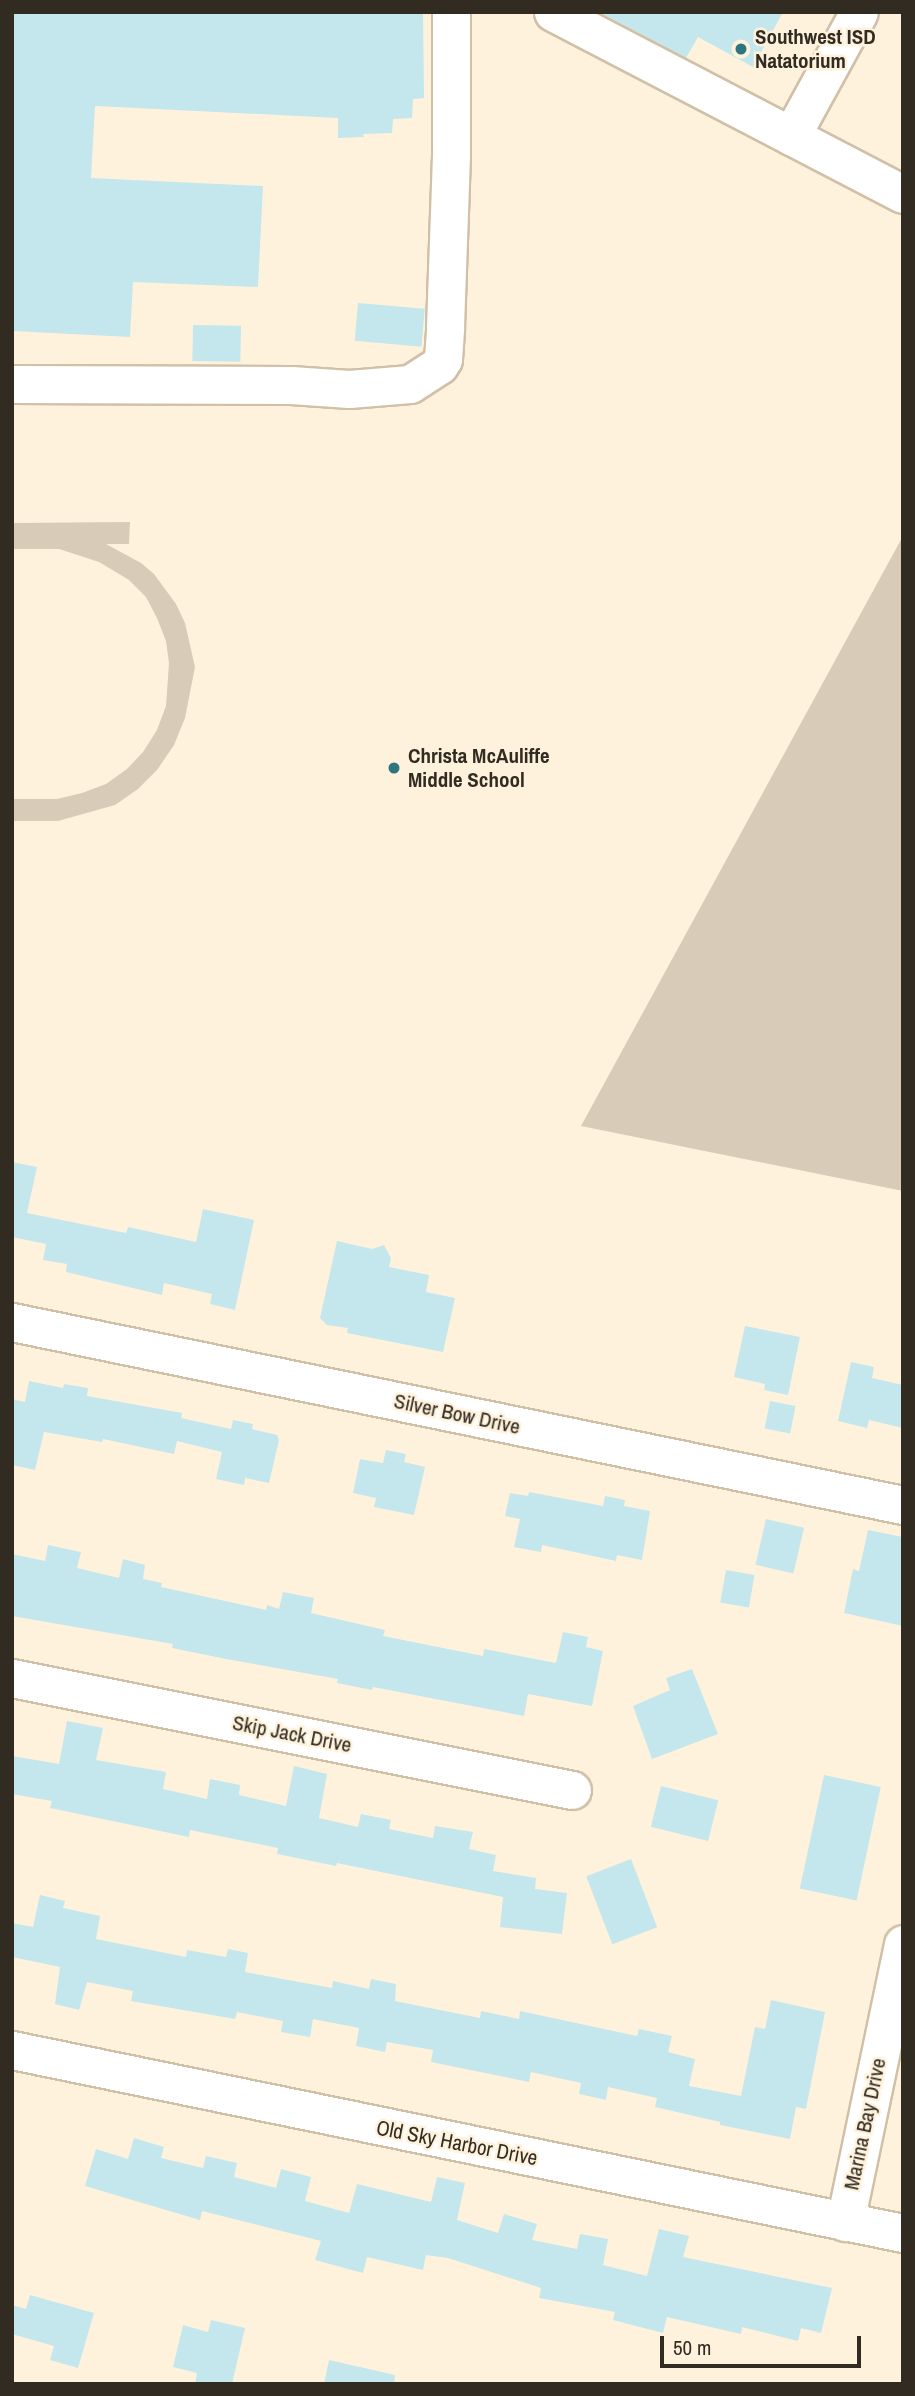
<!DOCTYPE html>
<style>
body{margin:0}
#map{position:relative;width:915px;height:2396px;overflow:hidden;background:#fff2dd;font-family:"Archivo Narrow",sans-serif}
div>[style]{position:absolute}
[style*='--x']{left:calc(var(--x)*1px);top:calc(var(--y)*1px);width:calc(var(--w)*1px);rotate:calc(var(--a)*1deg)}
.green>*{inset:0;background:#d8cbb7}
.building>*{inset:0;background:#c3e7ec;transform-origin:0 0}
.roads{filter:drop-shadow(2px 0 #d0c0a7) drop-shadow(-2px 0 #d0c0a7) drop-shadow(0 2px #d0c0a7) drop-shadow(0 -2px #d0c0a7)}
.minor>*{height:37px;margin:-18.5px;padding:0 18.5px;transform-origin:18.5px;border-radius:18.5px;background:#fff}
.dots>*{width:19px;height:19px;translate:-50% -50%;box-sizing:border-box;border:4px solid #fff2dd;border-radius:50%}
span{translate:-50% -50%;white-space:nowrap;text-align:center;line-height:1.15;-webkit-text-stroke:5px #fff2dd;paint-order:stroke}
.poi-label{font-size:21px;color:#312b21;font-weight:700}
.left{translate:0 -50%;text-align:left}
.street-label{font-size:21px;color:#312b21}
.frame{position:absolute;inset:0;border:14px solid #312b21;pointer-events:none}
.scale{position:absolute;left:660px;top:2336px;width:201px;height:32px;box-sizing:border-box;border:4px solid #312b21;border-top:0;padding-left:9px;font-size:21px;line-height:24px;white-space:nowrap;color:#312b21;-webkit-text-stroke:5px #fff2dd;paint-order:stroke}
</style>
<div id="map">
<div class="green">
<i style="clip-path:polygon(130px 522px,129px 544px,106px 544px,141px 563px,154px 574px,176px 604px,185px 623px,195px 667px,185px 718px,174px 745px,157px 770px,138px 789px,115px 805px,58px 821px,12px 821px,12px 799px,57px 799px,82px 793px,106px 784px,127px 769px,143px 752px,157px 730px,166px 706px,169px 663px,166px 641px,157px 618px,146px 597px,129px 580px,99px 562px,59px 549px,12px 549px,12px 523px)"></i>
<i style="clip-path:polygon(903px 536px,903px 1191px,581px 1126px)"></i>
</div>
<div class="building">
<i style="clip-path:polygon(12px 12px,423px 12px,424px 98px,413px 99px,412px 118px,393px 119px,392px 133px,363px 134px,364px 137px,338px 138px,338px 118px,95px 106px,91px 178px,263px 186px,258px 287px,133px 282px,130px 337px,12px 331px)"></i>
<i style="clip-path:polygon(599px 12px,783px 12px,753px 67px,698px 37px,686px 58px)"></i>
<i style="left:358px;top:303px;width:67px;height:38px;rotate:5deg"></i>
<i style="left:193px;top:325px;width:48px;height:36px;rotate:1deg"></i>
<i style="clip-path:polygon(12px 1162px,37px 1167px,27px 1213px,126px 1233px,128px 1227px,196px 1242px,203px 1209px,254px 1220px,235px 1310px,210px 1304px,212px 1294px,164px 1283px,162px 1295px,66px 1272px,67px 1264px,43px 1260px,46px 1244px,12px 1237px)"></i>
<i style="clip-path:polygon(337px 1241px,372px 1249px,384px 1245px,391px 1258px,389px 1267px,429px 1275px,426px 1292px,455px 1298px,443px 1352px,347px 1333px,348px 1328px,327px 1325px,320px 1318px)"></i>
<i style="clip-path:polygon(745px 1326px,800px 1337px,788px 1395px,764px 1390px,765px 1384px,734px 1377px)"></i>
<i style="clip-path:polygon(851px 1362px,874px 1367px,872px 1378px,903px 1385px,903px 1428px,869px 1420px,867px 1428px,838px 1421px)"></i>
<i style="clip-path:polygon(29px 1381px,63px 1388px,64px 1384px,88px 1388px,87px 1396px,182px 1413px,181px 1418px,231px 1429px,233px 1420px,253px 1424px,252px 1429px,277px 1435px,279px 1440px,269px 1483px,245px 1478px,244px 1485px,216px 1479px,222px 1452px,177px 1441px,174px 1454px,103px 1439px,102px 1442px,44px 1432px,35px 1470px,12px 1465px,12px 1399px,25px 1402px)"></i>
<i style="left:770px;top:1401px;width:26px;height:28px;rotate:11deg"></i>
<i style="clip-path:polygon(386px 1450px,406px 1454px,404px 1462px,425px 1467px,414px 1515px,374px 1507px,376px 1498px,353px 1493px,360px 1459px,383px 1463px)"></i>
<i style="clip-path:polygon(529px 1492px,603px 1506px,605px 1496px,625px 1500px,624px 1506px,650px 1511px,642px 1560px,617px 1555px,616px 1561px,542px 1545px,541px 1552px,514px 1547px,520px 1519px,505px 1516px,510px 1493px,528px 1496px)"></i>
<i style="left:766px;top:1519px;width:39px;height:47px;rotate:13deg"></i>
<i style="clip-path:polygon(868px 1530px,903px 1537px,903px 1626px,844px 1613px,853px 1569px,859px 1571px)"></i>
<i style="clip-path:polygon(48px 1545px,81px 1552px,77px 1568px,119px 1578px,123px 1559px,145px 1565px,143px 1579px,162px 1583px,161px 1587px,266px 1610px,267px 1605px,279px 1609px,283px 1592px,314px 1598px,311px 1613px,385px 1630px,383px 1636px,483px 1656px,484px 1649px,556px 1663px,563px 1632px,588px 1637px,586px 1647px,603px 1651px,592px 1706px,528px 1694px,524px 1716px,373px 1687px,372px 1690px,337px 1683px,338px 1679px,226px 1659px,172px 1648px,173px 1644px,12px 1616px,12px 1554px,45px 1561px)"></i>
<i style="left:726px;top:1570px;width:29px;height:33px;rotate:10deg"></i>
<i style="clip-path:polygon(692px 1669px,718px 1734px,652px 1759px,633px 1706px,670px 1690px,666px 1678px)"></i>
<i style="clip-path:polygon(67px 1721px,103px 1728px,96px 1760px,166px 1772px,163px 1789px,207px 1799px,210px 1779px,240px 1785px,239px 1795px,286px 1806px,294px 1766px,327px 1774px,319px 1818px,358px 1827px,361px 1814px,391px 1820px,389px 1829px,433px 1838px,435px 1826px,473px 1832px,469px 1849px,496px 1855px,493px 1871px,536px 1878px,535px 1889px,567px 1893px,562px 1934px,500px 1927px,503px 1897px,337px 1863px,336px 1866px,277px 1854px,278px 1848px,190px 1830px,189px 1837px,50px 1808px,52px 1801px,12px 1794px,12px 1756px,59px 1764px)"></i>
<i style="left:824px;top:1775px;width:58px;height:116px;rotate:12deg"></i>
<i style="left:661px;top:1786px;width:59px;height:42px;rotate:14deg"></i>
<i style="left:631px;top:1859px;width:73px;height:48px;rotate:69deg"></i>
<i style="clip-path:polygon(40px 1895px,65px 1901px,63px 1908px,100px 1916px,96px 1939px,186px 1957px,187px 1950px,226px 1957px,228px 1949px,248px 1953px,245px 1972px,332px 1988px,333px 1981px,369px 1989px,371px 1979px,396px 1984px,395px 2001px,480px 2018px,481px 2011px,519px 2019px,520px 2011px,637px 2036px,639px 2029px,672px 2036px,668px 2052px,695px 2059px,689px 2086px,741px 2096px,755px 2027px,765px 2029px,771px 2000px,825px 2012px,806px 2109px,796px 2107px,790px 2139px,720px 2125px,720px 2122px,655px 2107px,657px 2098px,608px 2087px,606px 2100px,579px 2094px,581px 2083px,531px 2072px,529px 2082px,431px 2062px,433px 2050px,387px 2042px,385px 2052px,356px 2046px,359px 2028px,313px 2019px,310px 2037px,281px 2032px,283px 2021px,237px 2012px,235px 2019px,131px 2001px,133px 1991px,87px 1982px,79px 2010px,55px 2004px,60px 1967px,12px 1957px,12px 1923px,33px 1927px)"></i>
<i style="clip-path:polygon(134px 2138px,164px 2147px,161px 2158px,203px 2168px,206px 2156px,237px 2163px,234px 2177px,276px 2188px,281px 2169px,311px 2177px,305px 2201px,349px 2213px,357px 2184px,431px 2202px,437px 2177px,465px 2183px,457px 2220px,498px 2233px,504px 2214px,537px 2224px,532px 2240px,577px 2249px,580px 2234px,608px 2239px,603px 2265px,647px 2276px,659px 2229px,689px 2236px,683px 2257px,832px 2288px,821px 2333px,801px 2328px,798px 2341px,742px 2327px,741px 2334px,667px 2317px,663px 2333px,613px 2320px,615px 2312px,539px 2298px,541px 2288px,448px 2258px,426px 2255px,423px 2270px,367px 2257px,363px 2273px,315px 2260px,321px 2241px,202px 2211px,200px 2220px,85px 2186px,96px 2149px,128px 2159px)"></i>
<i style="clip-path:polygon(30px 2295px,94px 2313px,78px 2368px,50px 2360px,54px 2346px,12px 2334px,12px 2305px,26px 2309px)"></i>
<i style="clip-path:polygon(211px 2320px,245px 2328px,232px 2384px,195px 2384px,197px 2373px,173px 2367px,183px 2325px,208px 2332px)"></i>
<i style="clip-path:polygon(329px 2360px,395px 2375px,394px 2384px,324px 2384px)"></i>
</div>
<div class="roads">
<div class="minor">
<i style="--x:553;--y:12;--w:394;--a:27.5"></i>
<i style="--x:791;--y:136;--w:141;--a:-61.3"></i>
<i style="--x:12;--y:384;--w:279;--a:0.2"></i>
<i style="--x:291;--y:385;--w:58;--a:3.9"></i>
<i style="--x:349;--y:389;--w:61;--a:-4.7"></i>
<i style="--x:410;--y:384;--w:35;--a:-33"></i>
<i style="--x:439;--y:365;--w:7;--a:-56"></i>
<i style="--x:443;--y:359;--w:32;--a:-86"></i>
<i style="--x:445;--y:327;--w:171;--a:-88"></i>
<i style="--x:451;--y:156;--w:144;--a:-90"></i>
<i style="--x:12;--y:1322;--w:910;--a:11.61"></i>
<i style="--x:12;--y:1678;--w:571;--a:11.31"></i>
<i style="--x:12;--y:2050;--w:910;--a:11.61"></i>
<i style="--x:845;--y:2222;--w:284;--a:-78.2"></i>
</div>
</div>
<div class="dots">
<i style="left:741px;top:49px;background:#2d767f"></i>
<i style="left:394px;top:768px;background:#2d767f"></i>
</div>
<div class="poi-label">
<span class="left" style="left:755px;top:49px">Southwest ISD<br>Natatorium</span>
<span class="left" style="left:408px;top:768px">Christa McAuliffe<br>Middle School</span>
</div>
<div class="street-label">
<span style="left:457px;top:1414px;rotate:12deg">Silver Bow Drive</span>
<span style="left:292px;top:1734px;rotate:11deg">Skip Jack Drive</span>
<span style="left:865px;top:2124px;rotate:-78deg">Marina Bay Drive</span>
<span style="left:457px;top:2143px;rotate:11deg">Old Sky Harbor Drive</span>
</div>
<div class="frame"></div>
<div class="scale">50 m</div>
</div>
